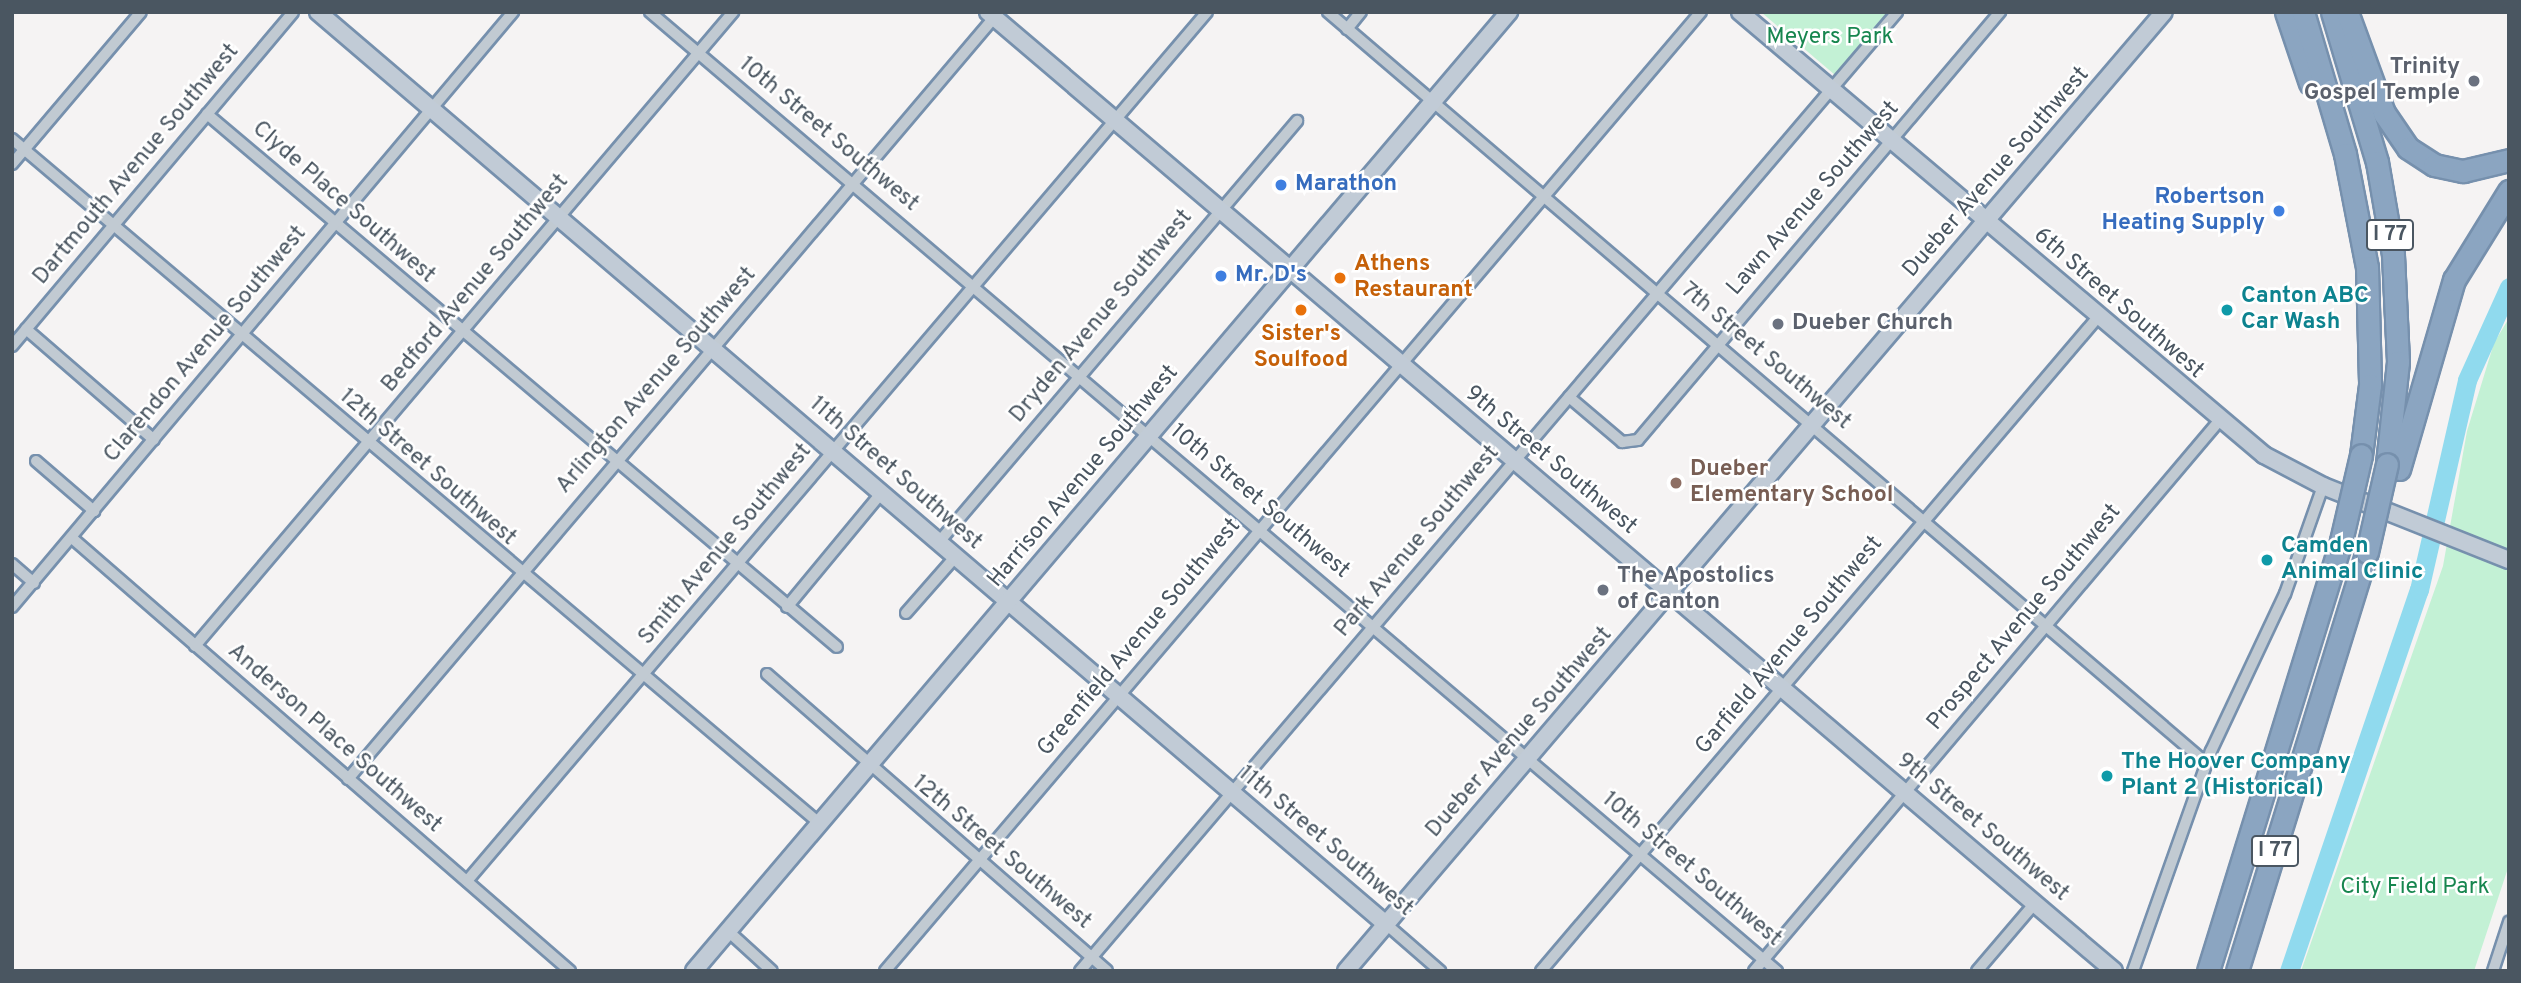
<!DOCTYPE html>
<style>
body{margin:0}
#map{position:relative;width:2521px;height:983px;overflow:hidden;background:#f5f3f3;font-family:Overpass,sans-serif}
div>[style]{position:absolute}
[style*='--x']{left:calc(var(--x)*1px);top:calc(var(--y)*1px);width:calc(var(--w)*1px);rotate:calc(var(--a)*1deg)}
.green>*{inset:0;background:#c3f1d5}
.river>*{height:19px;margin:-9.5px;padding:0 9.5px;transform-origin:9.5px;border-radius:9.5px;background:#90daee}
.roads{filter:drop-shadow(2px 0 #7690ad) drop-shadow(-2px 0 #7690ad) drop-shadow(0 2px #7690ad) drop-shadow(0 -2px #7690ad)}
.street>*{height:10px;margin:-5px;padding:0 5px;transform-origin:5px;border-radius:5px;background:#c1cad2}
.secondary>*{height:16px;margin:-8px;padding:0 8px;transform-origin:8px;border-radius:8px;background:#c1cbd6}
.highway>*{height:21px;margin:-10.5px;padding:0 10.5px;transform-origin:10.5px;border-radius:10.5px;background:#8ba5c1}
.bridges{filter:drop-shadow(2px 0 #7690ad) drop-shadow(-2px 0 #7690ad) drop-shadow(0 2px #7690ad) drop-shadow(0 -2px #7690ad)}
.highway-bridge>*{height:21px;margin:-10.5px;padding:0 10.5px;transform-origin:10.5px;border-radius:10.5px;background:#8ba5c1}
.dots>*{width:19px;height:19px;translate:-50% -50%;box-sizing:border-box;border:4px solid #fff;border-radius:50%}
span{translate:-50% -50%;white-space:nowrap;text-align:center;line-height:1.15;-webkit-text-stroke:5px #fff;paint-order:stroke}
.shield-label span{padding:2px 5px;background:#fff;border:2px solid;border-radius:5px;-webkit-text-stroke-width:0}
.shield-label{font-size:21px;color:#4a5661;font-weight:700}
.park-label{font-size:23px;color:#17864f}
.worship-label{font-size:23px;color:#5b616d;font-weight:700}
.right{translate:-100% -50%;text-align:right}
.left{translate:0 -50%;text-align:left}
.street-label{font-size:23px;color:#4a5661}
.shop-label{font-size:23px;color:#366cbe;font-weight:700}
.food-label{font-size:23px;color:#c56008;font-weight:700}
.culture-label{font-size:23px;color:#0d838f;font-weight:700}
.education-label{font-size:23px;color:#785e54;font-weight:700}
.frame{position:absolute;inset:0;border:14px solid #4a5661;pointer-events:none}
</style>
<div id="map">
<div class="green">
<i style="clip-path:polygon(1761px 12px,1888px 12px,1835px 75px)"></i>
<i style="clip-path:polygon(2509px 318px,2509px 865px,2474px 971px,2301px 971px,2443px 566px,2467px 431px,2494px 343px)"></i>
</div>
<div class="river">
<i style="--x:2289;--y:971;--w:403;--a:-71.2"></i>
<i style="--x:2419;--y:590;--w:215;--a:-77.1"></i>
<i style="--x:2467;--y:380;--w:102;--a:-65.7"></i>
</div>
<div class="roads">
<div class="street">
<i style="--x:650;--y:12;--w:1480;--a:40.4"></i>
<i style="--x:1328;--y:12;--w:1155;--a:40.54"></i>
<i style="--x:1347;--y:29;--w:22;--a:-51"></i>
<i style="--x:207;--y:114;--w:825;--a:40.23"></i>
<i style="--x:12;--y:139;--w:1058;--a:40.28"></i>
<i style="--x:12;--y:164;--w:199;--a:-49.7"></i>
<i style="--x:26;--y:329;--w:169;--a:40.9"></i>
<i style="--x:12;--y:346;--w:436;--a:-49.9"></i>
<i style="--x:1569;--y:397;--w:70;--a:40.3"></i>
<i style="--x:1622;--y:442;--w:16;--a:-7"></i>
<i style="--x:1638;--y:440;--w:561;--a:-49.78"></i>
<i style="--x:36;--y:461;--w:77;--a:40.8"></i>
<i style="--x:72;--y:538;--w:660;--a:41.01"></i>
<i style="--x:939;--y:542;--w:553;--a:-49.62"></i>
<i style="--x:12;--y:564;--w:29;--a:41"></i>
<i style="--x:12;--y:607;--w:778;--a:-49.9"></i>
<i style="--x:787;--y:607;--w:149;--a:-50.4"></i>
<i style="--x:906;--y:613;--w:76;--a:-48.7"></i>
<i style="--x:195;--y:646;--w:832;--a:-49.68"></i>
<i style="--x:767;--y:674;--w:451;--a:41.1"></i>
<i style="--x:348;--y:779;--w:1003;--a:-49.69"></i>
<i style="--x:467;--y:881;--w:1141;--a:-49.58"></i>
<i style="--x:1386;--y:924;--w:72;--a:41"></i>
<i style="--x:728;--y:931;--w:59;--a:42.3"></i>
<i style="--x:885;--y:971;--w:1259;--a:-49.61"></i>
<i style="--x:1080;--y:971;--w:1260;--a:-49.57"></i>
<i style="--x:1541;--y:971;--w:859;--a:-49.58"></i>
<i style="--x:1754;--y:971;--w:720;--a:-49.79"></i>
<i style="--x:1977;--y:971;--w:89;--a:-49.5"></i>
<i style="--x:2133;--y:971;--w:233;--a:-70.5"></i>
<i style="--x:2211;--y:751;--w:174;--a:-64.8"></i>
<i style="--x:2285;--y:594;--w:114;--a:-70.6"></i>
<i style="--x:2493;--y:971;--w:52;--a:-71.9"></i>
</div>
<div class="secondary">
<i style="--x:318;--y:12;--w:1404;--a:40.5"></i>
<i style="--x:988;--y:12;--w:1479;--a:40.42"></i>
<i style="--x:1740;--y:12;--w:686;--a:40.21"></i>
<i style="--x:2264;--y:455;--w:67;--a:27.7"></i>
<i style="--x:2323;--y:486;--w:200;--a:21.7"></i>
<i style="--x:694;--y:971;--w:1259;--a:-49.64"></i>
<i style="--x:1346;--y:971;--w:1260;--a:-49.54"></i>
</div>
<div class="highway">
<i style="--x:2286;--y:12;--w:75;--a:71.3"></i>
<i style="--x:2303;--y:12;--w:148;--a:73.5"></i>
<i style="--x:2345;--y:154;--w:115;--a:79"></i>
<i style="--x:2367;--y:267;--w:118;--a:88.5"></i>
<i style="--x:2370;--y:385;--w:71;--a:97.3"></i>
<i style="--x:2332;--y:12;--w:157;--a:73.3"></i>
<i style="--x:2377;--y:162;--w:94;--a:80.2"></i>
<i style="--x:2393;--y:255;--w:107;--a:87.3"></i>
<i style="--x:2398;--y:362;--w:103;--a:96.2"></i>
<i style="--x:2347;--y:12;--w:108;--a:69.9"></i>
<i style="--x:2384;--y:113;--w:42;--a:55.6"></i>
<i style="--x:2408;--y:148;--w:31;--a:33"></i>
<i style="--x:2434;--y:165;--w:30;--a:12"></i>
<i style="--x:2463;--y:171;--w:47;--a:-13.4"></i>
<i style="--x:2399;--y:469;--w:197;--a:-73.8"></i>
<i style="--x:2454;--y:280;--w:105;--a:-58.3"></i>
<i style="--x:2208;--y:971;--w:450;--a:-72.8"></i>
<i style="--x:2237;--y:971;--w:439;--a:-72.8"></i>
</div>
</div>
<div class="bridges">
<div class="highway-bridge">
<i style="--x:2341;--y:541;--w:88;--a:-76.9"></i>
<i style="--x:2367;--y:552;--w:90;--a:-77.2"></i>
</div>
</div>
<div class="dots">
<i style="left:2474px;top:81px;background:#6b7280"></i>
<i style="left:1281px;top:185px;background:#3f7fe0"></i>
<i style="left:2279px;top:211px;background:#3f7fe0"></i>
<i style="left:1221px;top:276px;background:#3f7fe0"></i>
<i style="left:1340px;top:278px;background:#e8710a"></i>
<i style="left:1301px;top:310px;background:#e8710a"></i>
<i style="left:2227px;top:310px;background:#0f9aa8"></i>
<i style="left:1778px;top:324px;background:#6b7280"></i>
<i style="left:1676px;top:483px;background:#8d6e63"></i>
<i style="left:2267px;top:560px;background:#0f9aa8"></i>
<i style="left:1603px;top:590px;background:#6b7280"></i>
<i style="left:2107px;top:776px;background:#0f9aa8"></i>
</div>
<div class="shield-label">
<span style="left:2390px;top:235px">I 77</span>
<span style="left:2275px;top:851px">I 77</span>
</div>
<div class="park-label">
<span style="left:1830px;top:38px">Meyers Park</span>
<span style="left:2415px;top:888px">City Field Park</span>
</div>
<div class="worship-label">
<span class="right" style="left:2460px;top:81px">Trinity<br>Gospel Temple</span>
<span class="left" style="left:1792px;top:324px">Dueber Church</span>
<span class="left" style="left:1617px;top:590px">The Apostolics<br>of Canton</span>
</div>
<div class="street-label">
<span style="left:828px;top:135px;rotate:40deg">10th Street Southwest</span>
<span style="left:137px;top:165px;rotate:-50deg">Dartmouth Avenue Southwest</span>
<span style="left:1997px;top:173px;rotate:-49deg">Dueber Avenue Southwest</span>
<span style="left:1814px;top:199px;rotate:-49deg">Lawn Avenue Southwest</span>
<span style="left:343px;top:203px;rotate:41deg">Clyde Place Southwest</span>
<span style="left:476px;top:284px;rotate:-50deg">Bedford Avenue Southwest</span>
<span style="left:2118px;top:304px;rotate:41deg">6th Street Southwest</span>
<span style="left:1102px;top:317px;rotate:-50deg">Dryden Avenue Southwest</span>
<span style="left:206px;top:345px;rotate:-50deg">Clarendon Avenue Southwest</span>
<span style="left:1765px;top:357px;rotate:40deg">7th Street Southwest</span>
<span style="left:657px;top:381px;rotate:-49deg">Arlington Avenue Southwest</span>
<span style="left:1550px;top:461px;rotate:40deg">9th Street Southwest</span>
<span style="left:427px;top:468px;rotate:41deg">12th Street Southwest</span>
<span style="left:895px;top:474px;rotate:41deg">11th Street Southwest</span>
<span style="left:1084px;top:477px;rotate:-50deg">Harrison Avenue Southwest</span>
<span style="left:1259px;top:502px;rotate:40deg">10th Street Southwest</span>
<span style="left:1418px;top:542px;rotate:-50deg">Park Avenue Southwest</span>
<span style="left:726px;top:545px;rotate:-50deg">Smith Avenue Southwest</span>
<span style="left:2025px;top:618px;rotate:-50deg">Prospect Avenue Southwest</span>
<span style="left:1140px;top:638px;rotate:-50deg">Greenfield Avenue Southwest</span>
<span style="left:1790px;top:646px;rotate:-50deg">Garfield Avenue Southwest</span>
<span style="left:1520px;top:733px;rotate:-49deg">Dueber Avenue Southwest</span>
<span style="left:334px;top:739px;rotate:41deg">Anderson Place Southwest</span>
<span style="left:1982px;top:828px;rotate:40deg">9th Street Southwest</span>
<span style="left:1325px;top:842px;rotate:40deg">11th Street Southwest</span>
<span style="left:1001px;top:853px;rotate:40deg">12th Street Southwest</span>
<span style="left:1691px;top:870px;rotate:40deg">10th Street Southwest</span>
</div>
<div class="shop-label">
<span class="left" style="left:1295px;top:185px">Marathon</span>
<span class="right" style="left:2265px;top:211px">Robertson<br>Heating Supply</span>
<span class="left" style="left:1235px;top:276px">Mr. D's</span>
</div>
<div class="food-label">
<span class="left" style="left:1354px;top:278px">Athens<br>Restaurant</span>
<span style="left:1301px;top:348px">Sister's<br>Soulfood</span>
</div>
<div class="culture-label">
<span class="left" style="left:2241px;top:310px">Canton ABC<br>Car Wash</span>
<span class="left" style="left:2281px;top:560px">Camden<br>Animal Clinic</span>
<span class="left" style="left:2121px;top:776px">The Hoover Company<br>Plant 2 (Historical)</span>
</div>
<div class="education-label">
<span class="left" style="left:1690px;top:483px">Dueber<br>Elementary School</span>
</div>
<div class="frame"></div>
</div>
